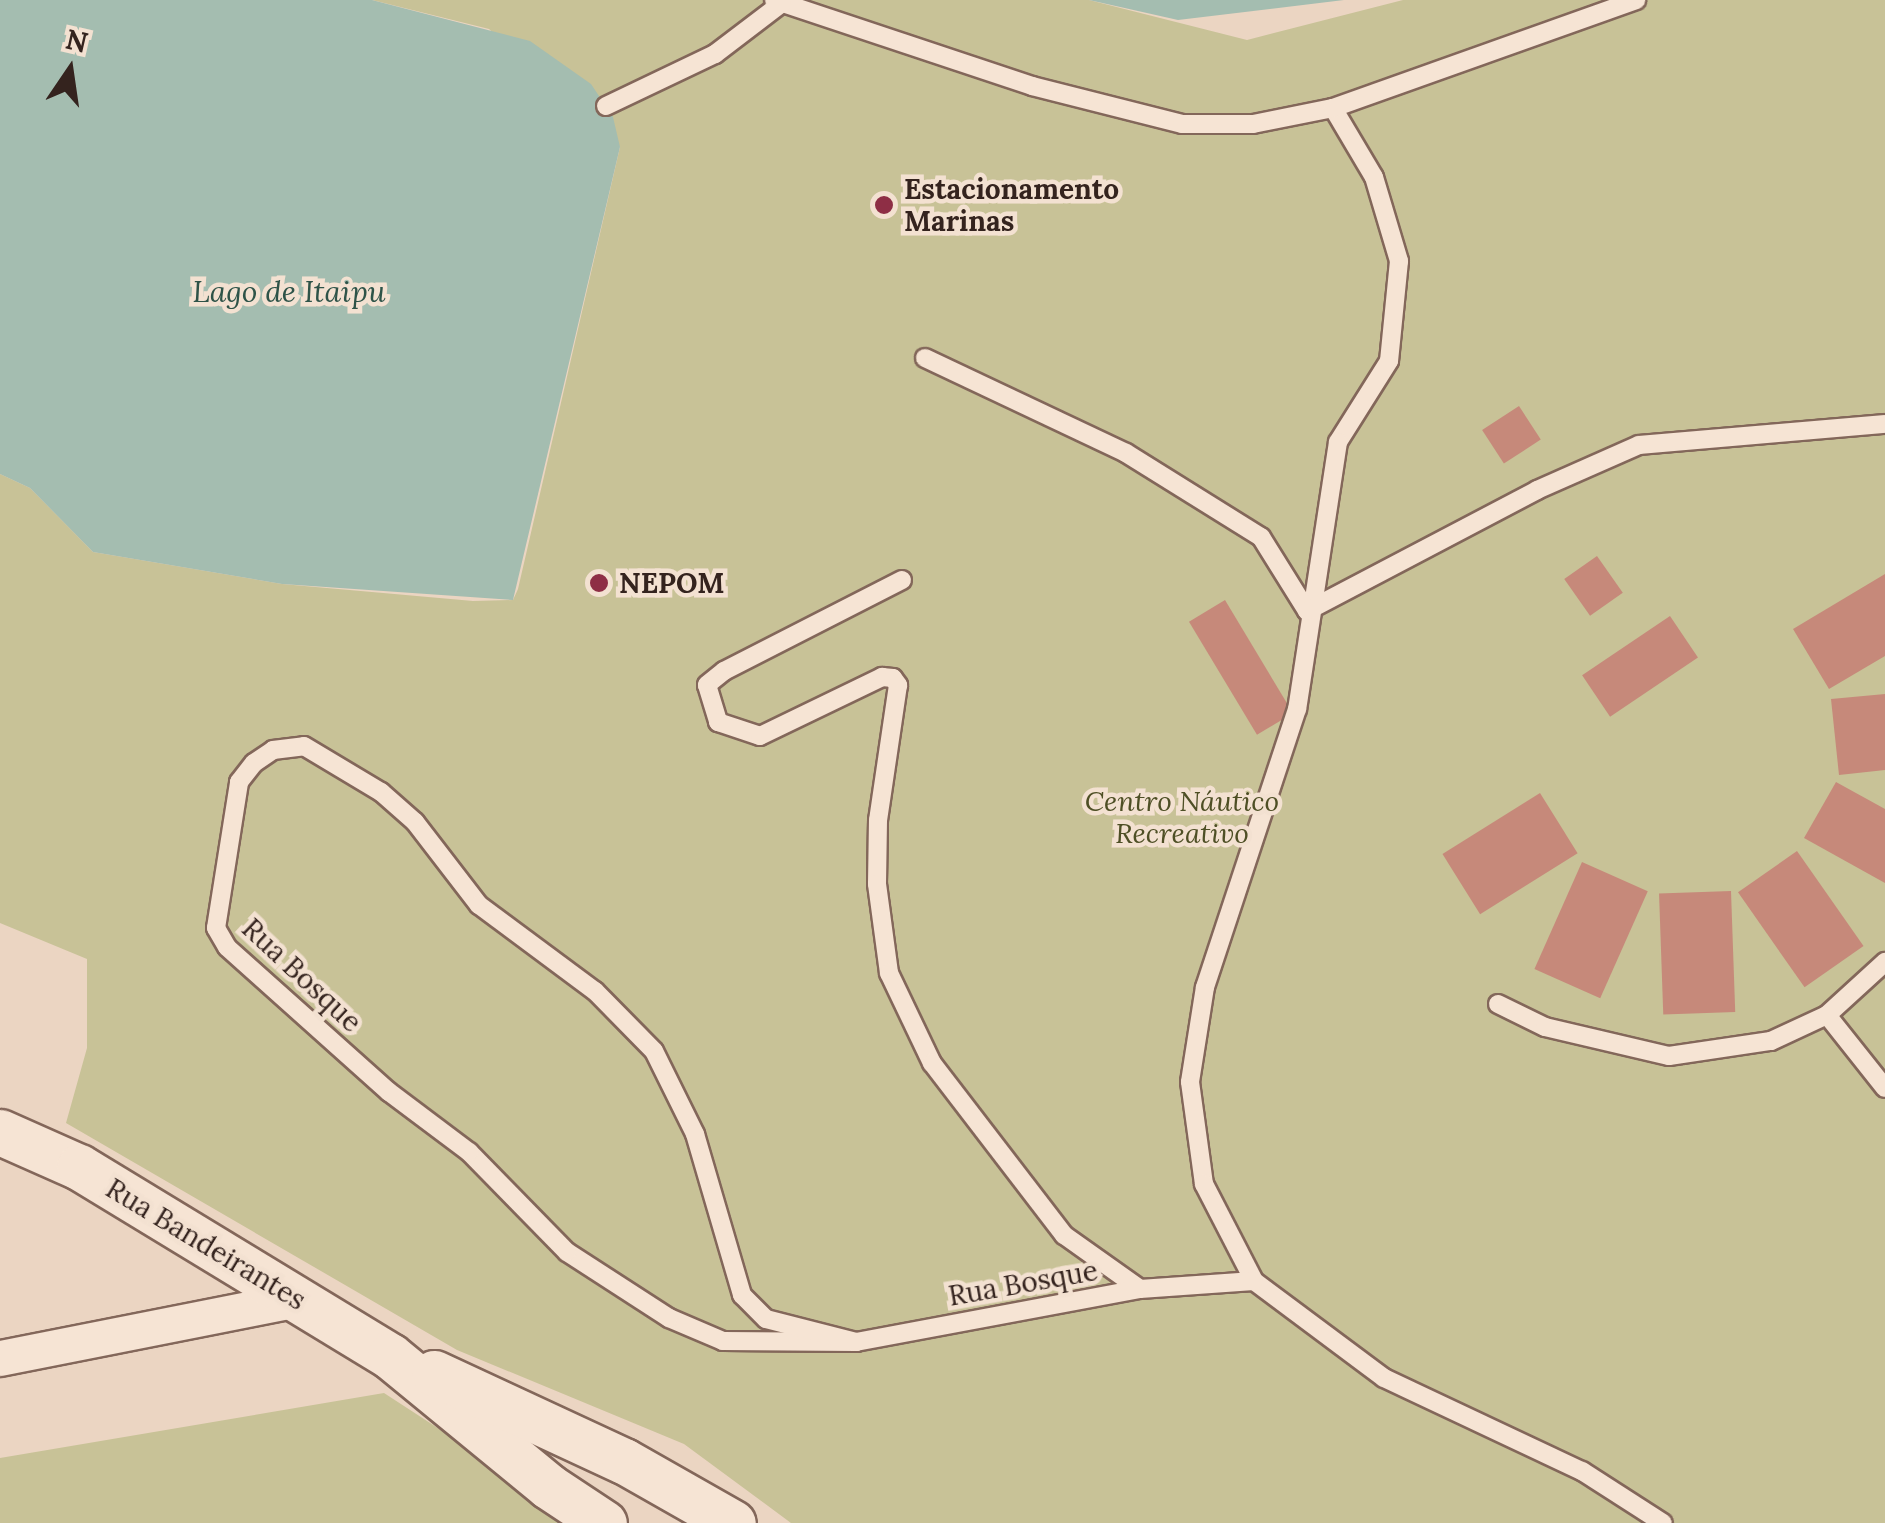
<!DOCTYPE html>
<meta charset="utf-8">
<style>
body{margin:0}
#map{position:relative;width:1885px;height:1523px;overflow:hidden;background:#ebd5c2;font-family:Lora,serif}
div>[style]{position:absolute}
[style*='--x']{left:calc(var(--x)*1px);top:calc(var(--y)*1px);width:calc(var(--w)*1px);rotate:calc(var(--a)*1deg)}
.green>*{inset:0;background:#c8c297}
.water>*{inset:0;background:#a4bdb0}
.building>*{inset:0;background:#c6897a;transform-origin:0 0}
.roads{filter:drop-shadow(2px 0 #83675a) drop-shadow(-2px 0 #83675a) drop-shadow(0 2px #83675a) drop-shadow(0 -2px #83675a)}
.service>*{height:18px;margin:-9px;padding:0 9px;transform-origin:9px;border-radius:9px;background:#f6e4d4}
.minor>*{height:35px;margin:-17.5px;padding:0 17.5px;transform-origin:17.5px;border-radius:17.5px;background:#f6e4d4}
.tertiary>*{height:45px;margin:-22.5px;padding:0 22.5px;transform-origin:22.5px;border-radius:22.5px;background:#f6e4d4}
.dots>*{width:28px;height:28px;translate:-50% -50%;box-sizing:border-box;border:5px solid #f3e1d1;border-radius:50%}
span{translate:-50% -50%;white-space:nowrap;text-align:center;line-height:1.15;-webkit-text-stroke:9px #f3e1d1;paint-order:stroke}
.poi-label{font-size:28px;color:#34231e;font-weight:700}
.left{translate:0 -50%;text-align:left}
.park-label{font-size:28px;color:#4e4f25;font-style:italic}
.street-label{font-size:28px;color:#34231e}
.water-label{font-size:30px;color:#2e5348;font-style:italic}
.north{position:absolute;left:20px;top:20px;width:100px;height:100px;-webkit-text-stroke:8px #f3e1d1;paint-order:stroke;rotate:13deg;font-size:28px;font-weight:700;line-height:40px;text-align:center;color:#34231e}
.north::after{content:'';display:block;margin:auto;width:35px;height:45px;background:#34231e;clip-path:polygon(50% 0,100% 100%,50% 72%,0 100%)}
</style>
<div id="map">
<div class="green">
<i style="clip-path:polygon(372px 0,1089px 0,1247px 40px,1403px 0,1885px 0,1885px 1523px,791px 1523px,684px 1444px,457px 1350px,66px 1123px,87px 1048px,87px 959px,0 923px,0 474px,30px 488px,93px 552px,282px 584px,473px 601px,513px 600px,518px 589px,620px 147px,489px 29px)"></i>
<i style="clip-path:polygon(384px 1393px,584px 1523px,0 1523px,0 1458px)"></i>
</div>
<div class="water">
<i style="clip-path:polygon(0 0,372px 0,530px 41px,591px 84px,613px 117px,620px 147px,513px 600px,282px 584px,93px 552px,30px 488px,0 474px)"></i>
<i style="clip-path:polygon(1089px 0,1344px 0,1178px 20px)"></i>
</div>
<div class="building">
<i style="left:1519px;top:406px;width:40px;height:44px;rotate:57deg"></i>
<i style="left:1597px;top:556px;width:45px;height:40px;rotate:55deg"></i>
<i style="clip-path:polygon(1885px 574px,1885px 656px,1829px 689px,1793px 629px)"></i>
<i style="left:1225px;top:600px;width:132px;height:42px;rotate:59deg"></i>
<i style="left:1670px;top:616px;width:50px;height:106px;rotate:56deg"></i>
<i style="clip-path:polygon(1885px 694px,1885px 770px,1839px 775px,1831px 699px)"></i>
<i style="clip-path:polygon(1836px 782px,1885px 809px,1885px 883px,1804px 838px)"></i>
<i style="left:1540px;top:793px;width:71px;height:115px;rotate:58deg"></i>
<i style="left:1797px;top:851px;width:116px;height:72px;rotate:55deg"></i>
<i style="left:1582px;top:862px;width:72px;height:117px;rotate:24deg"></i>
<i style="left:1731px;top:891px;width:121px;height:72px;rotate:88deg"></i>
</div>
<div class="roads">
<div class="service">
<i style="--x:774;--y:0;--w:272;--a:18.4"></i>
<i style="--x:1032;--y:86;--w:155;--a:14.2"></i>
<i style="--x:1182;--y:124;--w:71;--a:0"></i>
<i style="--x:1253;--y:124;--w:82;--a:-11.3"></i>
<i style="--x:1333;--y:108;--w:80;--a:59.3"></i>
<i style="--x:1374;--y:177;--w:88;--a:73.4"></i>
<i style="--x:1399;--y:261;--w:100;--a:95.7"></i>
<i style="--x:1389;--y:361;--w:96;--a:122.2"></i>
<i style="--x:1338;--y:442;--w:270;--a:98.7"></i>
<i style="--x:1297;--y:709;--w:293;--a:108.3"></i>
<i style="--x:1205;--y:987;--w:96;--a:99"></i>
<i style="--x:1190;--y:1082;--w:103;--a:82.2"></i>
<i style="--x:1204;--y:1184;--w:109;--a:62.7"></i>
<i style="--x:1254;--y:1281;--w:162;--a:36.7"></i>
<i style="--x:1384;--y:1378;--w:219;--a:25.2"></i>
<i style="--x:1582;--y:1471;--w:96;--a:32.7"></i>
<i style="--x:606;--y:106;--w:121;--a:-25.5"></i>
<i style="--x:715;--y:54;--w:84;--a:-37.3"></i>
<i style="--x:1333;--y:108;--w:322;--a:-19.6"></i>
<i style="--x:925;--y:358;--w:222;--a:25.3"></i>
<i style="--x:1126;--y:453;--w:159;--a:31.9"></i>
<i style="--x:1261;--y:537;--w:87;--a:58.1"></i>
<i style="--x:1307;--y:611;--w:260;--a:-27.7"></i>
<i style="--x:1537;--y:490;--w:111;--a:-23.8"></i>
<i style="--x:1639;--y:445;--w:247;--a:-4.9"></i>
<i style="--x:902;--y:580;--w:200;--a:152.9"></i>
<i style="--x:724;--y:671;--w:22;--a:141"></i>
<i style="--x:707;--y:685;--w:39;--a:73"></i>
<i style="--x:718;--y:722;--w:44;--a:18.4"></i>
<i style="--x:760;--y:736;--w:136;--a:-25.8"></i>
<i style="--x:882;--y:677;--w:11;--a:5"></i>
<i style="--x:893;--y:678;--w:9;--a:54"></i>
<i style="--x:898;--y:685;--w:136;--a:98.4"></i>
<i style="--x:878;--y:820;--w:64;--a:90.9"></i>
<i style="--x:877;--y:884;--w:90;--a:82.3"></i>
<i style="--x:889;--y:973;--w:100;--a:64.5"></i>
<i style="--x:932;--y:1063;--w:217;--a:52.5"></i>
<i style="--x:1064;--y:1235;--w:93;--a:35.4"></i>
<i style="--x:1140;--y:1289;--w:114;--a:-4"></i>
<i style="--x:1498;--y:1004;--w:52;--a:26.1"></i>
<i style="--x:1545;--y:1027;--w:127;--a:13.2"></i>
<i style="--x:1669;--y:1056;--w:103;--a:-8.4"></i>
<i style="--x:1771;--y:1041;--w:62;--a:-24.9"></i>
<i style="--x:1827;--y:1015;--w:79;--a:-42.4"></i>
<i style="--x:1827;--y:1015;--w:93;--a:51.5"></i>
<i style="--x:856;--y:1342;--w:133;--a:-179.6"></i>
<i style="--x:723;--y:1341;--w:59;--a:-156.9"></i>
<i style="--x:669;--y:1318;--w:121;--a:-147.1"></i>
<i style="--x:567;--y:1252;--w:140;--a:-134.4"></i>
<i style="--x:469;--y:1152;--w:100;--a:-143.1"></i>
<i style="--x:389;--y:1092;--w:217;--a:-138.2"></i>
<i style="--x:227;--y:947;--w:22;--a:-120"></i>
<i style="--x:216;--y:928;--w:148;--a:-81"></i>
<i style="--x:239;--y:782;--w:24;--a:-52"></i>
<i style="--x:254;--y:763;--w:23;--a:-34"></i>
<i style="--x:273;--y:750;--w:31;--a:-7"></i>
<i style="--x:304;--y:746;--w:90;--a:30.9"></i>
<i style="--x:381;--y:792;--w:45;--a:41.4"></i>
<i style="--x:415;--y:822;--w:105;--a:52.4"></i>
<i style="--x:479;--y:905;--w:144;--a:36.6"></i>
<i style="--x:595;--y:991;--w:84;--a:45.5"></i>
<i style="--x:654;--y:1051;--w:93;--a:63.7"></i>
<i style="--x:695;--y:1134;--w:168;--a:73.7"></i>
<i style="--x:742;--y:1295;--w:34;--a:45"></i>
<i style="--x:766;--y:1319;--w:93;--a:14.3"></i>
<i style="--x:856;--y:1342;--w:289;--a:-10.6"></i>
</div>
<div class="minor">
<i style="--x:0;--y:1358;--w:304;--a:-11.2"></i>
</div>
<div class="tertiary">
<i style="--x:0;--y:1132;--w:86;--a:23.9"></i>
<i style="--x:79;--y:1167;--w:364;--a:31.3"></i>
<i style="--x:390;--y:1356;--w:205;--a:39.4"></i>
<i style="--x:548;--y:1486;--w:67;--a:33.5"></i>
<i style="--x:434;--y:1373;--w:209;--a:24.9"></i>
<i style="--x:624;--y:1461;--w:125;--a:29.6"></i>
</div>
</div>
<div class="dots">
<i style="left:884px;top:205px;background:#8e2e45"></i>
<i style="left:599px;top:583px;background:#8e2e45"></i>
</div>
<div class="poi-label">
<span class="left" style="left:904px;top:205px">Estacionamento<br>Marinas</span>
<span class="left" style="left:619px;top:583px">NEPOM</span>
</div>
<div class="park-label">
<span style="left:1182px;top:817px">Centro Náutico<br>Recreativo</span>
</div>
<div class="street-label">
<span style="left:302px;top:975px;rotate:43deg">Rua Bosque</span>
<span style="left:206px;top:1244px;rotate:31deg">Rua Bandeirantes</span>
<span style="left:1023px;top:1283px;rotate:-10deg">Rua Bosque</span>
</div>
<div class="water-label">
<span style="left:289px;top:291px">Lago de Itaipu</span>
</div>
<div class="north">N</div>
</div>
